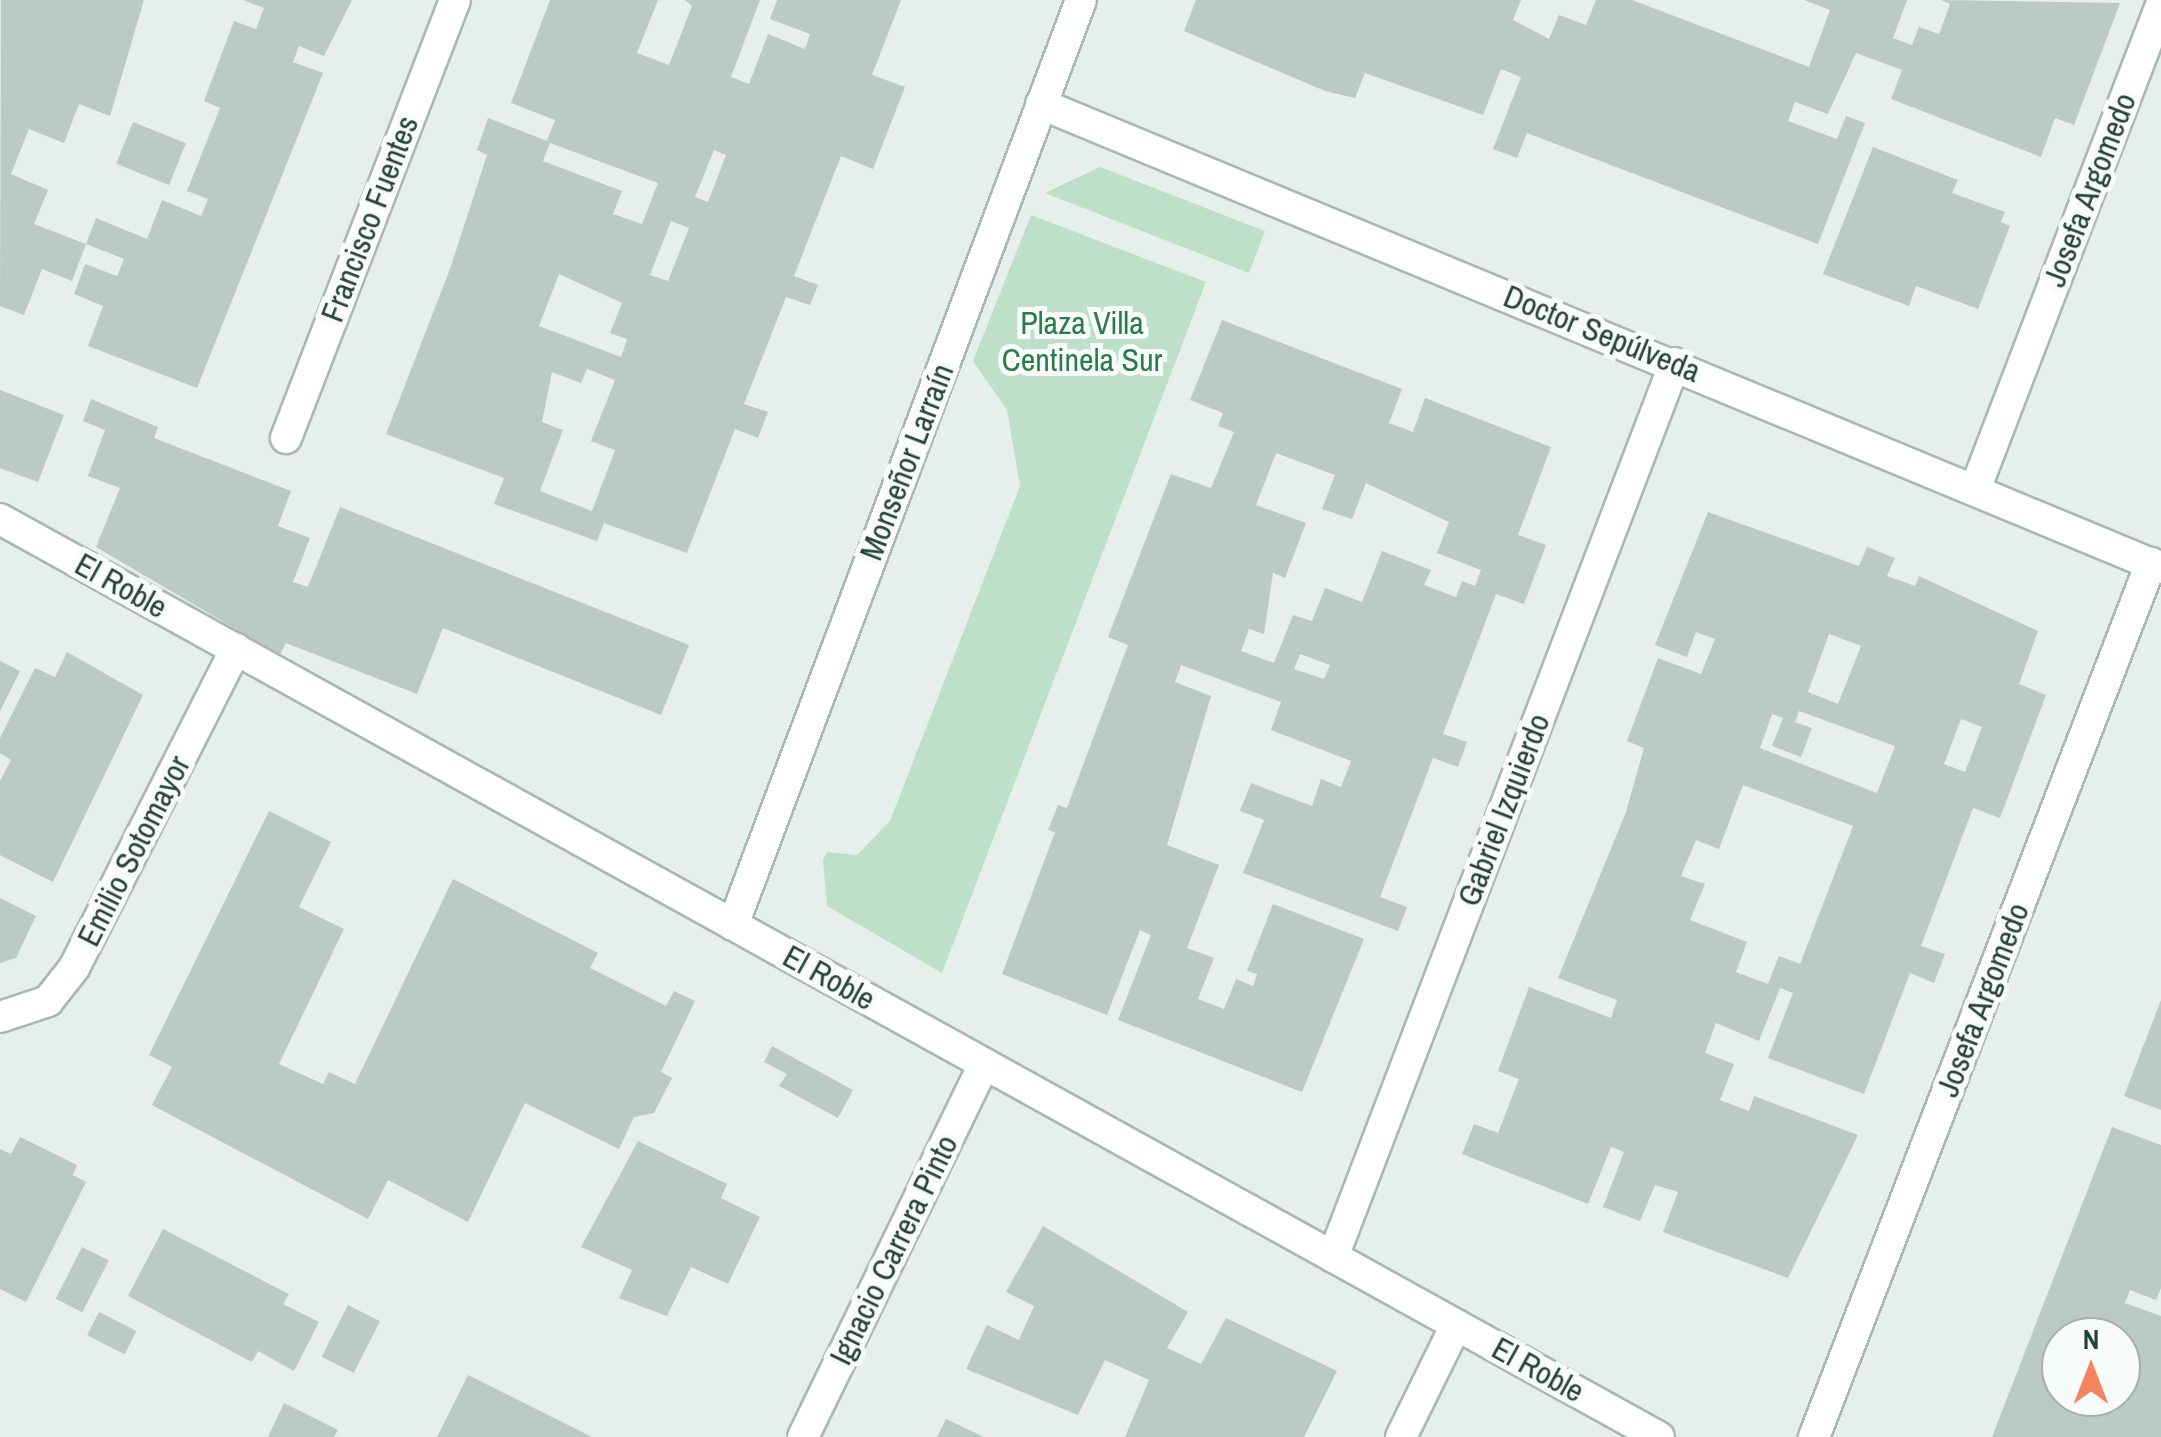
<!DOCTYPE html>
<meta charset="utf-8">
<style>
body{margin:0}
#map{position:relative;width:2161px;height:1437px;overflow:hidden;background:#e6efeb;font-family:"Archivo Narrow",sans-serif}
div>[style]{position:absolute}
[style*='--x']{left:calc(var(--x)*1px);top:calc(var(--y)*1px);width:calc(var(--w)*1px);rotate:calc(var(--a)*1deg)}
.green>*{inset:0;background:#bfe0c8}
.building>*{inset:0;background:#bbcac4;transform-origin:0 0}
.roads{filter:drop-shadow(2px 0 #a8b8b2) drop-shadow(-2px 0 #a8b8b2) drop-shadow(0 2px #a8b8b2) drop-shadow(0 -2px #a8b8b2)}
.minor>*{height:30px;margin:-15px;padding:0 15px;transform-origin:15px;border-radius:15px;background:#fff}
span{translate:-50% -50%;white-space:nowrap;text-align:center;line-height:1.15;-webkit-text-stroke:10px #f7fbf9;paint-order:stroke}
.street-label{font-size:32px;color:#24423a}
.park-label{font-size:32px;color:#2d7a4b}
.north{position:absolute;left:2041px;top:1317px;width:100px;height:100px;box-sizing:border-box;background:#f7fbf9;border:2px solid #a3b1ad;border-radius:50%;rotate:0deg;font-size:28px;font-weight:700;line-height:40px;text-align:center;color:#24423a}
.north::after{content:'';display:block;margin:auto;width:35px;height:45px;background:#f4845f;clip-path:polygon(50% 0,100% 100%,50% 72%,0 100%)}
</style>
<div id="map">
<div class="green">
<i style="clip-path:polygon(1100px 167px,1265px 231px,1249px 273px,1045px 193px)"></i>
<i style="clip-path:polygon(1031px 215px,1206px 282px,942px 973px,827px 906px,823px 860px,827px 852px,857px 855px,890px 821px,1020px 486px,1007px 410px,973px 361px)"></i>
</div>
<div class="building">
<i style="clip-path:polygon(1px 0,144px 0,110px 116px,79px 104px,64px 143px,29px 129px,11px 174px,48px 190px,34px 224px,86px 244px,72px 281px,42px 269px,24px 315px,0 306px)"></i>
<i style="clip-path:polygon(243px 0,352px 0,324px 56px,299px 46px,293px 62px,323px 73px,197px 388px,88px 346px,103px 306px,74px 294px,85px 264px,117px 276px,124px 259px,86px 244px,96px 218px,147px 239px,162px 200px,201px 216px,208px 199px,187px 191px,220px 108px,204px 101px,234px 21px,256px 29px,264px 8px)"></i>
<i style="clip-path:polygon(evenodd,550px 0,658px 0,637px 53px,669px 65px,692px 6px,685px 0,760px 0,731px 77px,749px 84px,768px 34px,805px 49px,810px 34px,770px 19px,777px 0,901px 0,872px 75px,905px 87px,873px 169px,841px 156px,794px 276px,818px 285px,810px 305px,786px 297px,744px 404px,768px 412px,758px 438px,735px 429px,687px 553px,604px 523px,597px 541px,494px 504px,504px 478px,386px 434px,450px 269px,487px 155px,477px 150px,488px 118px,547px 141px,555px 120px,511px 103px,550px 0,550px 143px,658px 183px,642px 224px,613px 214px,622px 191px,543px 161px,550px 143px,550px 0,714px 150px,726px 155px,708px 202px,695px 197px,714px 150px,550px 0,671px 221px,689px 228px,668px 281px,650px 275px,671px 221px,550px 0,559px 274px,622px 303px,610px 333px,627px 339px,621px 357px,539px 326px,559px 274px,550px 0,587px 369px,615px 380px,591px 441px,615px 450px,592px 511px,540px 491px,563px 430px,542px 422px,552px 372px,581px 383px,587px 369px)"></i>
<i style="clip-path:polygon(1196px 0,1521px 0,1513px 20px,1549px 39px,1559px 15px,1586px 25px,1596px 0,1632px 0,1809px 67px,1830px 10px,1804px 0,1907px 0,1893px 38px,1912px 45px,1919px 27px,1939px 34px,1950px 4px,1941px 0,2120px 3px,2074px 125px,2055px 118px,2041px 157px,1891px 99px,1902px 70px,1856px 53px,1828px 114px,1795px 102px,1788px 121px,1837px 139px,1846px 116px,1865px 123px,1818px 244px,1527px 133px,1517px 158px,1493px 149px,1521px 77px,1501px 69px,1483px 115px,1365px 73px,1355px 98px,1325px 91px,1184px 31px)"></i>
<i style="left:133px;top:122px;width:57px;height:45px;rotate:22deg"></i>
<i style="clip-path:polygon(1873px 147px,1958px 180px,1952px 193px,2005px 212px,2001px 222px,2010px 226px,1978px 309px,1916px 286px,1909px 306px,1823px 274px)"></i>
<i style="clip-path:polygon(evenodd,1222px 320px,1402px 389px,1389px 423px,1413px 432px,1425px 398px,1551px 447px,1518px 535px,1546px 545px,1524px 604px,1496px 594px,1443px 734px,1467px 742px,1458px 767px,1433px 758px,1380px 897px,1407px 907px,1398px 931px,1243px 873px,1264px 820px,1240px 811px,1251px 783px,1312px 806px,1321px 779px,1341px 787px,1351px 761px,1271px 730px,1281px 702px,1181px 665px,1175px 682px,1211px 696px,1167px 845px,1219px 865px,1187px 948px,1214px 958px,1198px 999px,1224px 1009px,1236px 979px,1253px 986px,1257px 974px,1247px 971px,1273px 904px,1364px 939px,1302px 1092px,1118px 1020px,1151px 935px,1140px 930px,1107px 1015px,1002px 974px,1055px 832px,1048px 830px,1058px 805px,1067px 808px,1128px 645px,1108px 637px,1171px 474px,1211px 488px,1234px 432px,1218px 426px,1223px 413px,1190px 400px,1222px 320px,1276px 453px,1335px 475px,1322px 509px,1352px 519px,1366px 483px,1449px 522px,1437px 553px,1481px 570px,1475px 586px,1462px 581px,1456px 597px,1424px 585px,1431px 570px,1382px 551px,1362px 602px,1325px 588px,1312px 621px,1293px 615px,1274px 663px,1241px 651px,1249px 629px,1264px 634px,1273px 573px,1285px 578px,1306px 523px,1256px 505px,1276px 453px,1222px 320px,1300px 654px,1330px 665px,1324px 679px,1294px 669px,1300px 654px)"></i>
<i style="clip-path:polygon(0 390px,64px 415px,38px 482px,0 468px)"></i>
<i style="clip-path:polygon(91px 399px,158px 427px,154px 438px,291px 491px,278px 526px,310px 538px,293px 582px,308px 587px,340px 507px,689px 645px,661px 715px,443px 628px,417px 694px,286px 643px,280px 655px,96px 547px,120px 488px,88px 476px,105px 430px,83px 421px)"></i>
<i style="clip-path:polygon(evenodd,1708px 512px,1859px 566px,1867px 547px,1895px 558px,1887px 576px,1915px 586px,1919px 576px,2038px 631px,2019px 684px,2046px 695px,2000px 818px,1973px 808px,1921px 946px,1945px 954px,1934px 983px,1910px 973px,1864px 1094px,1768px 1058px,1793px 993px,1780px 988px,1759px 1041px,1716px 1023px,1705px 1053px,1734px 1064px,1720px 1100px,1749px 1111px,1754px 1096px,1858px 1135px,1788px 1278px,1663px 1232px,1678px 1192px,1655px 1185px,1640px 1221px,1603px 1207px,1624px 1152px,1611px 1147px,1588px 1204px,1462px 1154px,1474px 1124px,1498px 1133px,1519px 1079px,1498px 1071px,1529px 987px,1611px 1018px,1617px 1000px,1558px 978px,1626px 812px,1644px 748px,1627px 741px,1658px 658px,1701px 674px,1715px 639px,1696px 632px,1687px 657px,1655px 645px,1708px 512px,1829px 634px,1861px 646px,1838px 704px,1808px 692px,1829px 634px,1708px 512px,1799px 711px,1895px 746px,1877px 793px,1760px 748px,1772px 714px,1783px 718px,1772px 746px,1801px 757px,1812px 728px,1795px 722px,1799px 711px,1708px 512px,1961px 719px,1982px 727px,1965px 772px,1944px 764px,1961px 719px,1708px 512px,1743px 785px,1853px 826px,1800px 964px,1779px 956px,1768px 984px,1736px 972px,1747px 942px,1690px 920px,1705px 884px,1681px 876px,1696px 840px,1719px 849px,1743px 785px)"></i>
<i style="clip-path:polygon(67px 652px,143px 695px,53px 882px,0 855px,0 781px,11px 760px,0 753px,0 738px,35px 668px,55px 677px)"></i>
<i style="clip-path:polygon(0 661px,20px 671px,0 711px)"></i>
<i style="clip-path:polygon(269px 811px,331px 842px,299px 907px,344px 929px,279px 1064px,323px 1084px,329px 1072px,355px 1084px,453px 879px,598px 953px,590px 968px,666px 1006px,674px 991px,695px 1001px,661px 1072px,672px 1078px,654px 1113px,634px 1117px,619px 1149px,525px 1103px,468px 1222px,388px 1180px,368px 1219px,152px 1105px,172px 1067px,149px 1055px)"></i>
<i style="clip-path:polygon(0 898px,36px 916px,16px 958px,0 963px)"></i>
<i style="clip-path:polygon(2161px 1000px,2161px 1110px,2124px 1096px)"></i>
<i style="clip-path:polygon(772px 1046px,853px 1090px,838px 1118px,779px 1086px,787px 1074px,764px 1062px)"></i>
<i style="clip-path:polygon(evenodd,2112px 1127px,2161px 1145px,2161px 1288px,2156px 1300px,2130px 1290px,2125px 1303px,2161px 1316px,2161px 1437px,1992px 1437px,2112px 1127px,2061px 1337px,2121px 1337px,2121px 1397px,2061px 1397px,2061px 1337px)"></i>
<i style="clip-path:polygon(20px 1137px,77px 1165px,73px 1175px,86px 1182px,26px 1302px,0 1289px,0 1149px,11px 1154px)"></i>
<i style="clip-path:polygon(638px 1141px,727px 1184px,721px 1198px,760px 1217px,728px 1284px,691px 1267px,667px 1316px,619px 1298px,632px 1270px,581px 1247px)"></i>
<i style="clip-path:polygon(1043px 1226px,1188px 1312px,1167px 1348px,1201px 1364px,1226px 1318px,1337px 1371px,1304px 1437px,1125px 1437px,1149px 1380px,1105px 1360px,1078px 1415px,966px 1369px,987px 1325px,1019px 1340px,1034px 1306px,1006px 1292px)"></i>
<i style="clip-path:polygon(163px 1229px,289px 1294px,283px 1304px,319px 1322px,294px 1371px,258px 1351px,252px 1362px,128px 1296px)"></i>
<i style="left:82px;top:1247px;width:30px;height:58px;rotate:27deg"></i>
<i style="left:348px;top:1305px;width:36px;height:58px;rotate:27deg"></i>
<i style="left:99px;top:1312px;width:42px;height:26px;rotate:27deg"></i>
<i style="clip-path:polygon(468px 1375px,592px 1437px,437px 1437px)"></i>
<i style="clip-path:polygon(284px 1403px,338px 1430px,334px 1437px,268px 1437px)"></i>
<i style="clip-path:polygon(946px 1419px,984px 1437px,937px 1437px)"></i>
</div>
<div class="roads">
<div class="minor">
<i style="--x:1041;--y:104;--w:1212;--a:22.5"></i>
<i style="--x:286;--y:438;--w:469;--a:-68.9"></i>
<i style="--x:1976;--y:487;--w:516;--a:-69"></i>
<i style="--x:0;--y:519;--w:1896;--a:28.96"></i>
<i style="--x:733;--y:925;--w:988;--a:-69.38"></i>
<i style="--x:0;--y:1017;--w:51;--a:-18.4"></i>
<i style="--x:48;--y:1001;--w:42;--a:-51.8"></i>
<i style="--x:74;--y:968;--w:358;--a:-63.1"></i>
<i style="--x:1333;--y:1257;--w:957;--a:-69.07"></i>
<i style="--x:803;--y:1437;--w:415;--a:-64.1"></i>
<i style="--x:1401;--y:1437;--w:125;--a:-63.8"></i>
<i style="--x:1814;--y:1437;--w:937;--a:-68.91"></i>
</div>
</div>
<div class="street-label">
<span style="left:2090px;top:190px;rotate:-69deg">Josefa Argomedo</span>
<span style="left:370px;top:219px;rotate:-69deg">Francisco Fuentes</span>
<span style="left:1602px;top:334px;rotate:22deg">Doctor Sepúlveda</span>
<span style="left:907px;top:462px;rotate:-69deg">Monseñor Larraín</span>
<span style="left:121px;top:586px;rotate:29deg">El Roble</span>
<span style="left:1504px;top:810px;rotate:-69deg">Gabriel Izquierdo</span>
<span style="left:134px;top:851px;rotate:-63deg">Emilio Sotomayor</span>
<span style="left:829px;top:978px;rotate:29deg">El Roble</span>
<span style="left:1983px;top:1000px;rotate:-69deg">Josefa Argomedo</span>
<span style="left:894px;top:1250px;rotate:-64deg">Ignacio Carrera Pinto</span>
<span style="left:1538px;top:1370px;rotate:29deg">El Roble</span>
</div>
<div class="park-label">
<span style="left:1082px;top:342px">Plaza Villa<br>Centinela Sur</span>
</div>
<div class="north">N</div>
</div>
